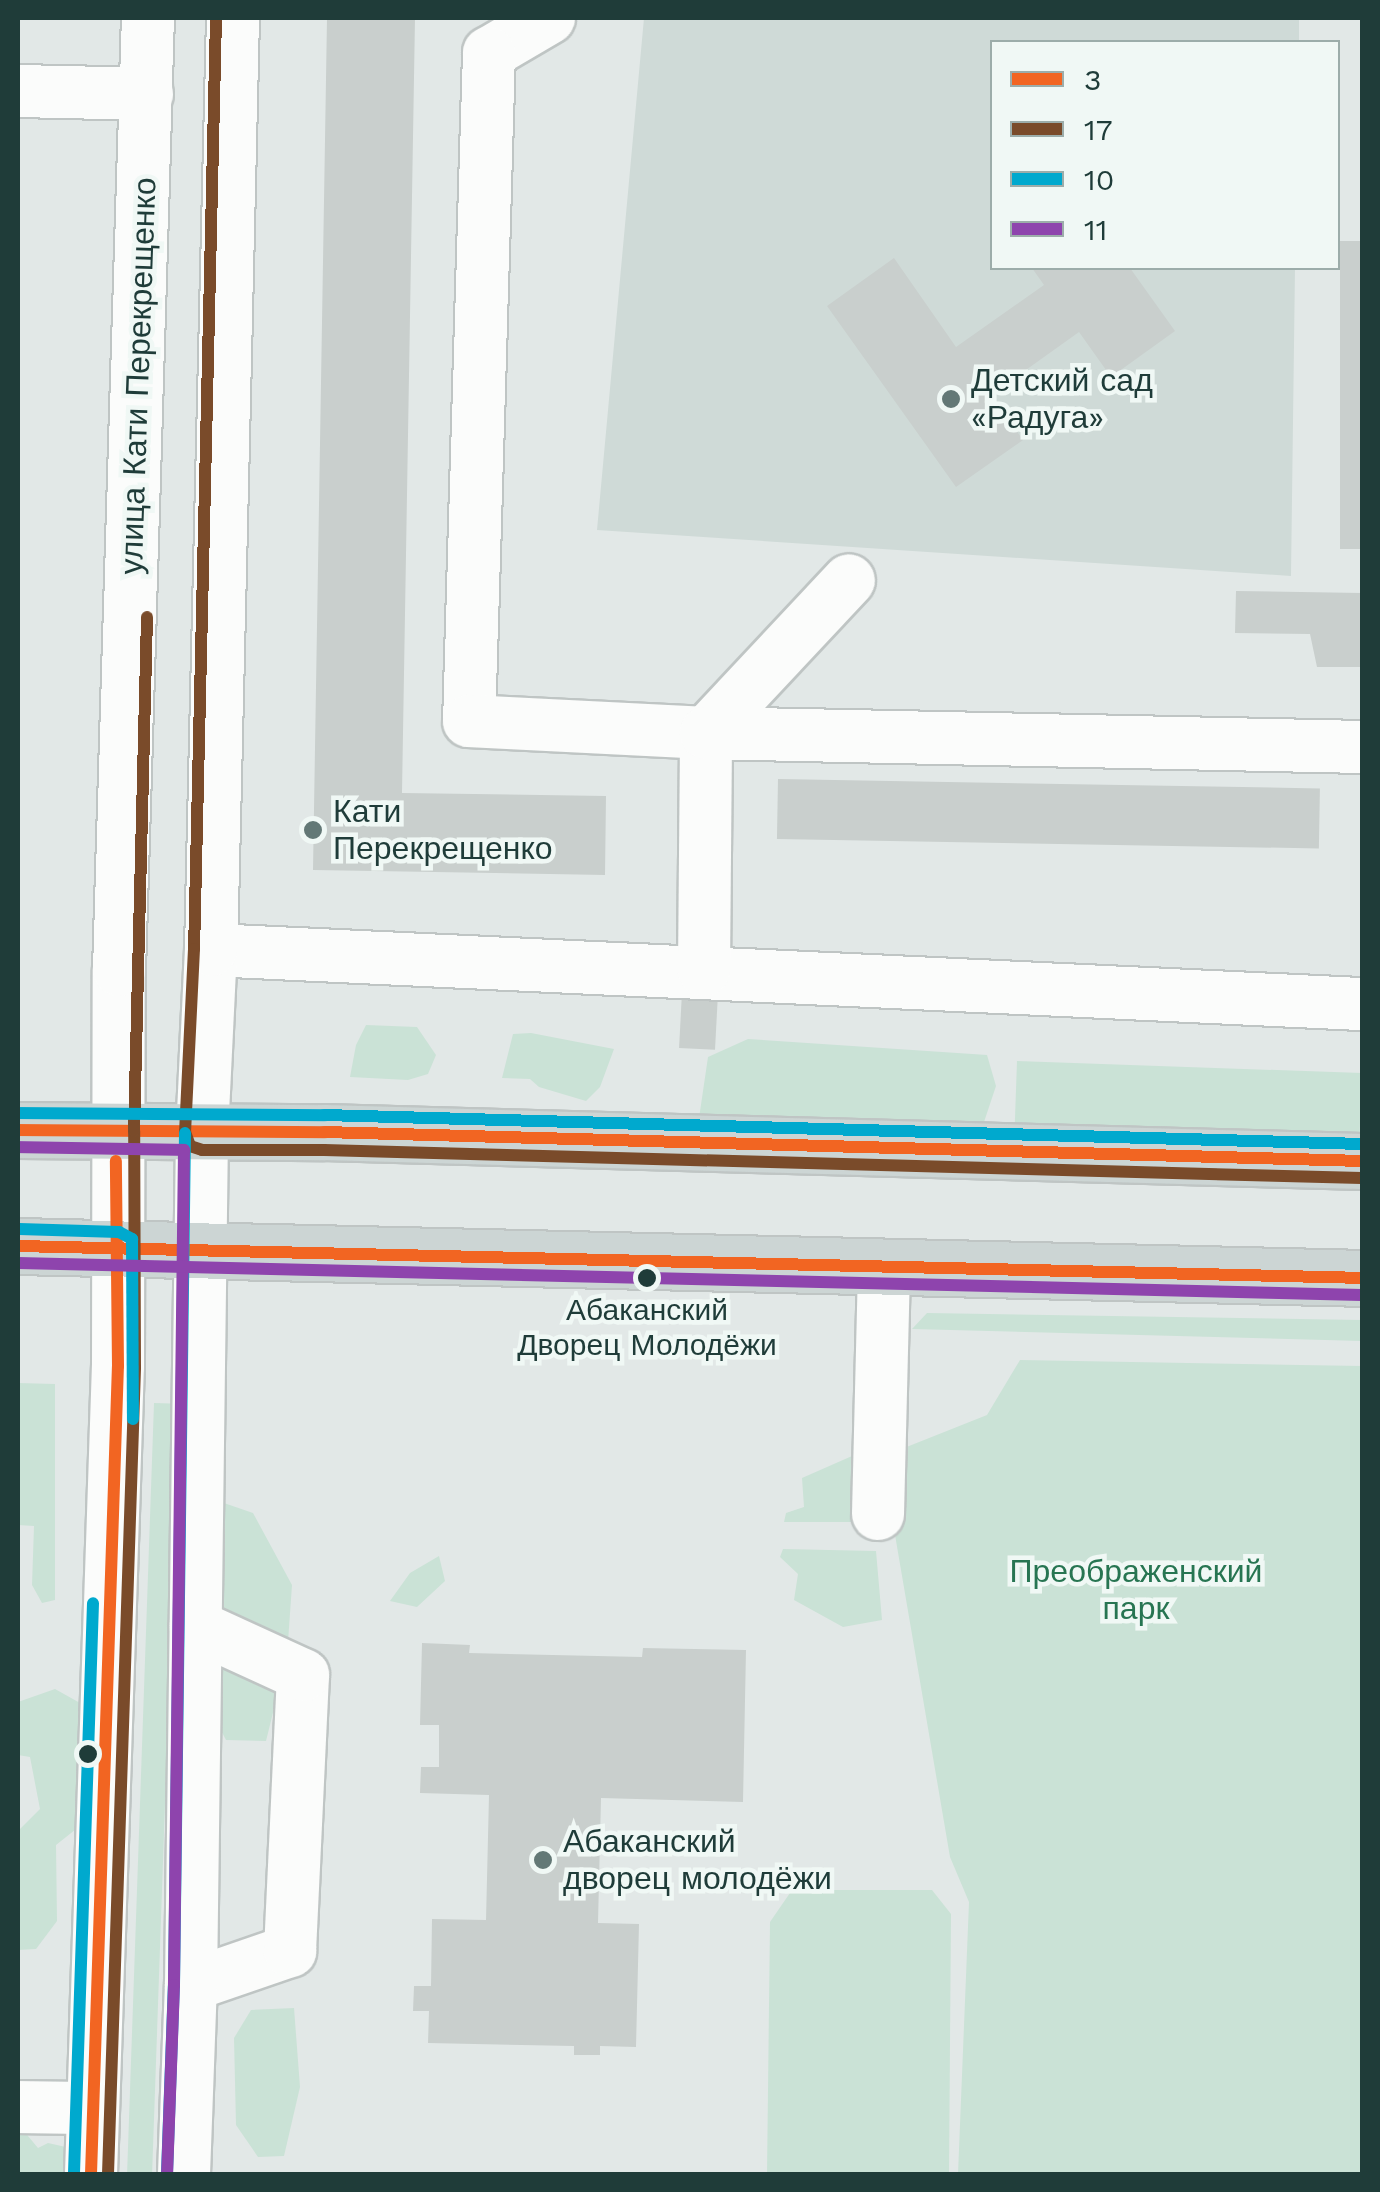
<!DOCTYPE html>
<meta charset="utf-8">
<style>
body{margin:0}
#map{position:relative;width:1380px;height:2192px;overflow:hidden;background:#e2e8e7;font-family:"Work Sans",sans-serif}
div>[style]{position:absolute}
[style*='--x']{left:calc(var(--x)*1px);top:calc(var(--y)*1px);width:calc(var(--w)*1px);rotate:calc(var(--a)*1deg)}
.built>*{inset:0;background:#cfdad7}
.green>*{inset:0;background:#cae2d6;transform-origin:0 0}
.building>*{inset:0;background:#c9cfcd;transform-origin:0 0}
.roads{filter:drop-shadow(2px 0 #bfc5c4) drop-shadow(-2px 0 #bfc5c4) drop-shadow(0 2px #bfc5c4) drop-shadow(0 -2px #bfc5c4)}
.minor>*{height:52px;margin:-26px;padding:0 26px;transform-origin:26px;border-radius:26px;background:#fbfcfb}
.major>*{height:55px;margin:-27.5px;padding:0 27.5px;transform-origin:27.5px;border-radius:27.5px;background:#ccd5d4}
.bus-1>*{height:12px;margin:-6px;padding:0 6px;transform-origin:6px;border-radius:6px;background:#f26522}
.bus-2>*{height:12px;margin:-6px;padding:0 6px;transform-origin:6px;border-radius:6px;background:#7a4b2a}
.bus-3>*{height:12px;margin:-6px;padding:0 6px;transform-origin:6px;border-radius:6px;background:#00a9ce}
.bus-4>*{height:12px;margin:-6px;padding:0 6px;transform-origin:6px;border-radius:6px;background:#8e44ad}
.dots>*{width:28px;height:28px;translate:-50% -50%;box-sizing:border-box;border:5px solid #f0f8f5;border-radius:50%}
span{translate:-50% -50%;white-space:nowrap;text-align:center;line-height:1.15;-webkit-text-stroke:9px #f0f8f5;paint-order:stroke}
.bus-label{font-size:30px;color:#1f3c39}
.street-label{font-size:32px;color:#1f3c39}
.poi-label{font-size:32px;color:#1f3c39}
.left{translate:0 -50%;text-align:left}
.park-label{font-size:32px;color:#277552}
.frame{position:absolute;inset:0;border:20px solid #1f3c39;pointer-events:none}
.legend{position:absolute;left:990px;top:40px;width:350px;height:230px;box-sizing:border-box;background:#f0f8f5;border:2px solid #9cadaa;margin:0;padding:12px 18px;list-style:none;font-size:30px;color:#1f3c39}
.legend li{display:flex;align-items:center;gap:20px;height:50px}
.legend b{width:50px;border:2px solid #9cadaa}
</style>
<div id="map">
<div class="built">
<i style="clip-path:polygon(644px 18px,1299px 18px,1299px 42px,992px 42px,992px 268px,1295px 268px,1291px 576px,597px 530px)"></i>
</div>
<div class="green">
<i style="clip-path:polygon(366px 1025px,417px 1027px,436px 1055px,428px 1074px,408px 1080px,350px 1077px,356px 1045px)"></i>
<i style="clip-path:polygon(531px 1033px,614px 1049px,600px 1087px,586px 1101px,539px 1087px,530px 1079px,502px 1078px,513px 1034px)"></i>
<i style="clip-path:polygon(748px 1039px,987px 1055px,996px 1086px,982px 1128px,698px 1125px,708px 1057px)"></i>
<i style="left:1017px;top:1061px;width:345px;height:69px;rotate:2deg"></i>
<i style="clip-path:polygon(927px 1313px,1362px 1320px,1362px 1341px,912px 1329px)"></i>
<i style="clip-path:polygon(1020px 1360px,1362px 1366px,1362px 2174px,958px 2174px,969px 1902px,950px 1857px,894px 1529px,904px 1448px,987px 1415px)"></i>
<i style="clip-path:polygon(18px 1383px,55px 1384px,55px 1600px,42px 1603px,32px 1585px,34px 1526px,18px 1525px)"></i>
<i style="left:154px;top:1403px;width:25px;height:771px;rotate:2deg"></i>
<i style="clip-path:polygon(868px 1449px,873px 1522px,784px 1522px,786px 1513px,804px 1507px,802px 1478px)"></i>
<i style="clip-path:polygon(221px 1502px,253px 1513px,292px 1585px,287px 1656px,266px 1741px,226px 1740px,211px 1711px)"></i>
<i style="clip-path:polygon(783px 1549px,876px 1551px,882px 1620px,843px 1627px,794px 1600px,798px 1574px,780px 1557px)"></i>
<i style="clip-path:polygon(439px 1556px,445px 1581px,417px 1607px,390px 1601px,410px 1573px)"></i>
<i style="clip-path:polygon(55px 1689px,89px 1708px,95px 1814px,56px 1845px,57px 1921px,36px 1949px,18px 1950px,18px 1831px,40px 1809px,30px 1757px,18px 1755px,18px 1702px)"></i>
<i style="clip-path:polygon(792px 1890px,932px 1890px,951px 1914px,949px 2174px,767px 2174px,770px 1922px)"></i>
<i style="clip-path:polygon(294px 2008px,300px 2087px,284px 2156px,258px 2157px,236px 2125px,234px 2038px,251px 2010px)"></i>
<i style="clip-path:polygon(18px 2124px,38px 2148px,48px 2143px,79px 2150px,77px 2174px,18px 2174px)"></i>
</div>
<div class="building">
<i style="clip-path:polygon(327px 18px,415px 18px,402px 793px,606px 796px,605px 875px,313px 870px)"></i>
<i style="left:1340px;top:241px;width:22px;height:308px"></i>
<i style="clip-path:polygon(894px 258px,956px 347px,1044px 285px,1032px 268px,1130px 268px,1175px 331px,1111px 377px,1079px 332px,991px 395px,1023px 440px,956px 487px,827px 306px)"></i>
<i style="clip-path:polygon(1236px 591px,1362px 593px,1362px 667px,1317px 667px,1310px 634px,1235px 633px)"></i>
<i style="left:778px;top:779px;width:542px;height:60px;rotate:1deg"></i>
<i style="left:682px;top:992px;width:36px;height:56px;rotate:3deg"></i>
<i style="clip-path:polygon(422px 1643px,470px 1645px,469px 1653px,642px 1657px,643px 1648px,746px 1650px,743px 1802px,601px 1798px,598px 1923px,639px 1924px,636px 2047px,600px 2046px,600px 2055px,574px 2055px,574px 2046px,428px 2043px,429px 2011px,413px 2011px,414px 1986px,431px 1986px,432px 1919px,486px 1920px,489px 1795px,420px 1793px,421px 1767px,439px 1767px,439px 1725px,420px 1725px)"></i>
</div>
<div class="roads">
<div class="minor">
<i style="--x:549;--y:18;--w:69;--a:149.7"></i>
<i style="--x:489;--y:53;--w:668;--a:91.71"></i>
<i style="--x:469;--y:721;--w:237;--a:2.9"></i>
<i style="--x:706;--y:733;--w:209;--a:-46.9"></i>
<i style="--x:18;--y:91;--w:129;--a:1.3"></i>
<i style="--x:211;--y:950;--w:1152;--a:2.69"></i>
<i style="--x:704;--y:970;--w:237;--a:-89.5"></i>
<i style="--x:706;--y:733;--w:656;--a:1.22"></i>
<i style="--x:878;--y:1514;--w:244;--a:-88.6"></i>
<i style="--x:191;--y:1985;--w:105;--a:-19"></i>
<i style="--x:290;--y:1951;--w:276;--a:-87.3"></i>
<i style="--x:303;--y:1675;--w:118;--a:-155.4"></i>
<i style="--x:18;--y:2107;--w:75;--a:0.8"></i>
<i style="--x:91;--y:2174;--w:808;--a:-88.09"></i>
<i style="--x:118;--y:1366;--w:396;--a:-89.9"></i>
<i style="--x:119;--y:970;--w:952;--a:-88.26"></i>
<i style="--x:184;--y:2174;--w:189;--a:-87.9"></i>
<i style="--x:191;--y:1985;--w:852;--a:-89.26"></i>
<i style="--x:202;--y:1133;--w:183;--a:-87.2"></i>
<i style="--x:211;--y:950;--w:932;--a:-88.65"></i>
</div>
<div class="major">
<i style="--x:18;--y:1130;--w:306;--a:0.4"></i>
<i style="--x:324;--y:1132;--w:1038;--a:1.6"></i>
<i style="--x:18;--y:1246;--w:1344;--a:1.36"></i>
</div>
</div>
<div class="bus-1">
<i style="--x:18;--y:1130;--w:306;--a:0.4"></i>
<i style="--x:324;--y:1132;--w:1038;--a:1.6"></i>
<i style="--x:18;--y:1246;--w:1344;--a:1.36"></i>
<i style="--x:91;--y:2174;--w:808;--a:-88.09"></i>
<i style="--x:118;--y:1366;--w:205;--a:-90.6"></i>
</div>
<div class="bus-2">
<i style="--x:216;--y:18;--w:931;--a:91.35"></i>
<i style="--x:194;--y:949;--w:183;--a:92.8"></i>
<i style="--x:185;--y:1132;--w:15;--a:70"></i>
<i style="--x:190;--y:1146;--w:13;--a:18"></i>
<i style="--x:202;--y:1150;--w:122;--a:0"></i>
<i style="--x:324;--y:1150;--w:1038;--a:1.55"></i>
<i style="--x:108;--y:2174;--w:807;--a:-88.08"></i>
<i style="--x:135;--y:1367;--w:236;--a:-90.2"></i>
<i style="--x:134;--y:1131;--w:514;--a:-88.55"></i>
</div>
<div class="bus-3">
<i style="--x:18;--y:1113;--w:306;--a:0.4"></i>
<i style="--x:324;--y:1115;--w:1038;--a:1.6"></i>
<i style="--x:19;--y:1229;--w:100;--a:1.7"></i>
<i style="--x:119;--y:1232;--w:15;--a:28"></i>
<i style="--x:132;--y:1239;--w:180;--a:89.7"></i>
<i style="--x:74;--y:2173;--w:570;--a:-88.09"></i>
<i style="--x:167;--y:2173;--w:188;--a:-87.9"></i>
<i style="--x:174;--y:1985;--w:852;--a:-89.26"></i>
</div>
<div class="bus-4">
<i style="--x:18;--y:1147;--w:166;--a:1"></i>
<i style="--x:184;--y:1150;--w:835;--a:90.69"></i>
<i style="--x:174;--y:1985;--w:188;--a:92.1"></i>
<i style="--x:18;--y:1263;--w:1344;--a:1.36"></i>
</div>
<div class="dots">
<i style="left:951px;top:399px;background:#637876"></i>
<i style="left:313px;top:830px;background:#637876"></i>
<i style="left:647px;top:1278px;background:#1f3c39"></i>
<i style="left:88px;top:1754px;background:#1f3c39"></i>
<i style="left:543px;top:1860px;background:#637876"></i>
</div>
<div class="bus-label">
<span style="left:647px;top:1327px">Абаканский<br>Дворец Молодёжи</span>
</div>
<div class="street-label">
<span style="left:138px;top:376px;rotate:-88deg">улица Кати Перекрещенко</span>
</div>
<div class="poi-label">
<span class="left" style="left:971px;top:399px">Детский сад<br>«Радуга»</span>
<span class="left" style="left:333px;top:830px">Кати<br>Перекрещенко</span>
<span class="left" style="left:563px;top:1860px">Абаканский<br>дворец молодёжи</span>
</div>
<div class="park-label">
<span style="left:1136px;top:1590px">Преображенский<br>парк</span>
</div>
<div class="frame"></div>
<ul class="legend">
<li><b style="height:12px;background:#f26522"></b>3</li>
<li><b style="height:12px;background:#7a4b2a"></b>17</li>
<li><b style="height:12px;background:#00a9ce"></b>10</li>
<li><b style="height:12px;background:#8e44ad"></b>11</li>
</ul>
</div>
